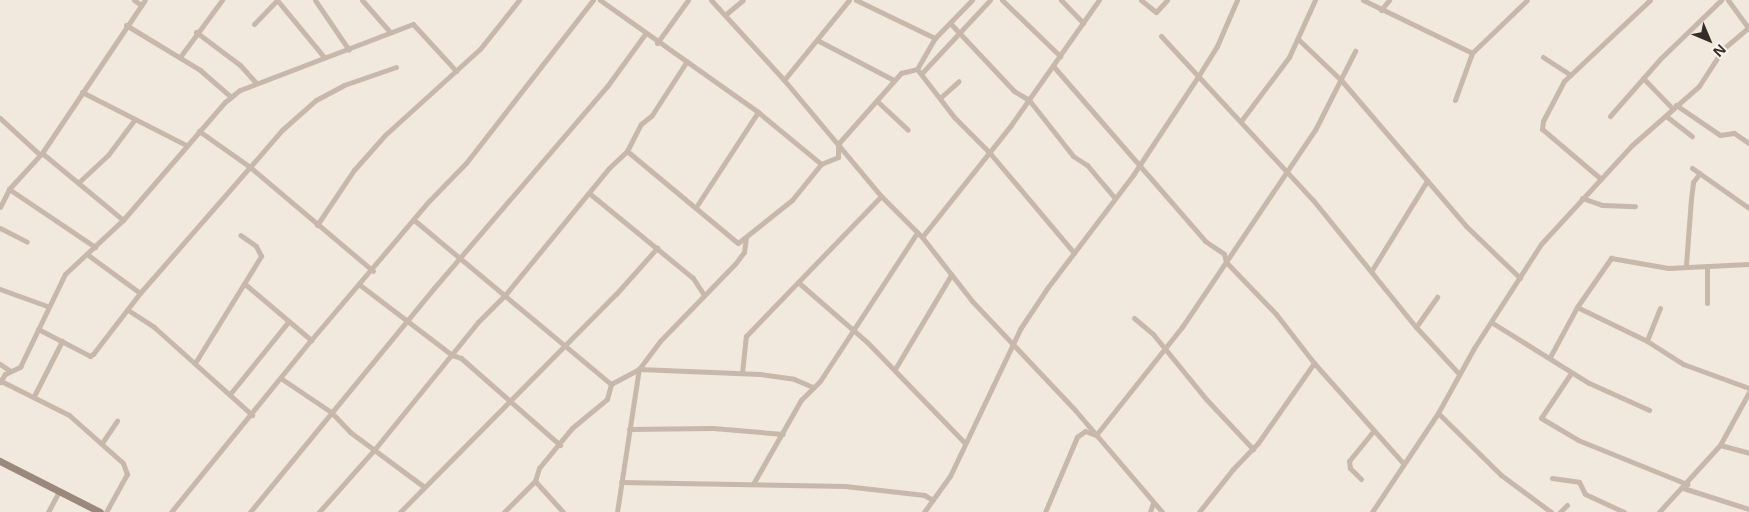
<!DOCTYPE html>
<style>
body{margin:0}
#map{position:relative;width:1749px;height:512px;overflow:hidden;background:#f1e8de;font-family:"Open Sans",sans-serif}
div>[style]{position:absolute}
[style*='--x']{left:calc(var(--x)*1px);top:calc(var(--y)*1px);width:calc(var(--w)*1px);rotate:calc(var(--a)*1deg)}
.street>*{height:5px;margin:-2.5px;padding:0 2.5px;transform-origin:2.5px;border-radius:2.5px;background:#c8b8ab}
.secondary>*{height:7px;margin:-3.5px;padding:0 3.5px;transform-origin:3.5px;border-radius:3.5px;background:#9b887c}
span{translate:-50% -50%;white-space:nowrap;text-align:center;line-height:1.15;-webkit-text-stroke:4px #f8f2ea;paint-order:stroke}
.north{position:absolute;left:1684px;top:15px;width:50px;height:50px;-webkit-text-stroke:4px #f8f2ea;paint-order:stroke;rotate:135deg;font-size:14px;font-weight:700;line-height:20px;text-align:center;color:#362d29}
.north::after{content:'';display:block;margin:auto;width:18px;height:22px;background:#362d29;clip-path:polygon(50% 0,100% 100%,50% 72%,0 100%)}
</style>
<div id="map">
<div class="street">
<i style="--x:134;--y:0;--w:9;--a:36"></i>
<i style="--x:277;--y:0;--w:74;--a:50.5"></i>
<i style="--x:315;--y:0;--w:60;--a:55.8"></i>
<i style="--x:362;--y:0;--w:43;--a:48.8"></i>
<i style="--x:600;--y:0;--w:194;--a:35.3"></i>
<i style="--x:758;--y:112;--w:82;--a:39.5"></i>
<i style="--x:821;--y:164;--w:18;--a:-22"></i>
<i style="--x:838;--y:157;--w:13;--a:-90"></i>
<i style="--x:838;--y:144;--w:95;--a:-48.4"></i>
<i style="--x:901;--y:73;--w:16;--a:-14"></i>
<i style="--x:917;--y:69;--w:36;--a:-60"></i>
<i style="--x:935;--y:38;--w:53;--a:-45.8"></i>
<i style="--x:711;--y:0;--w:108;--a:47.6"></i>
<i style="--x:784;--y:80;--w:151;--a:50.1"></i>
<i style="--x:881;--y:196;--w:58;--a:45"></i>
<i style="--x:922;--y:237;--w:81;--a:52"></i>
<i style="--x:972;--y:301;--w:150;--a:46.6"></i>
<i style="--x:1075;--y:410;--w:134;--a:49.5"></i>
<i style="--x:856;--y:0;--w:88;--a:25.7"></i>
<i style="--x:1002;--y:0;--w:81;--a:44"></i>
<i style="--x:1061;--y:0;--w:32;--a:46"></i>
<i style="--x:1141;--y:0;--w:19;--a:39"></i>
<i style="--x:1156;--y:12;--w:16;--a:-47"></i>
<i style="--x:1363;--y:0;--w:121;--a:25.9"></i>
<i style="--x:1728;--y:0;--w:36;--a:54"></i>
<i style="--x:1381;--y:10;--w:13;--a:-51"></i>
<i style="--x:725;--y:15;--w:23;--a:-40"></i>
<i style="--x:950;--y:23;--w:93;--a:46.7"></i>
<i style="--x:1014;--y:91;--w:17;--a:31"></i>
<i style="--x:1029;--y:100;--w:71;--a:51.8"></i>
<i style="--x:1073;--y:156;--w:17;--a:33"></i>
<i style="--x:1087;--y:165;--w:42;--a:49.8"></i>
<i style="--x:254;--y:24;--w:33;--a:-46"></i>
<i style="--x:126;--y:25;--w:87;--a:31.3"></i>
<i style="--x:200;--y:70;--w:41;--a:41.1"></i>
<i style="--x:196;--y:32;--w:55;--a:36.9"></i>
<i style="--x:240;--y:65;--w:24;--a:48"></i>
<i style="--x:1161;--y:36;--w:224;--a:47.2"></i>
<i style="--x:1313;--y:200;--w:164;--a:51"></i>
<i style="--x:1416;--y:327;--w:64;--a:47.5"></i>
<i style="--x:1298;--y:39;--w:59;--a:43.6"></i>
<i style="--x:1341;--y:80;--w:192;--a:49.4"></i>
<i style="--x:1466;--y:226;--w:75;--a:43.9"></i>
<i style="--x:817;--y:40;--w:87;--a:27.5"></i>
<i style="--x:657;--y:43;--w:53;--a:-54.2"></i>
<i style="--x:180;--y:57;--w:71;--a:-53.6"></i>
<i style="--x:1543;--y:57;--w:33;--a:33"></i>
<i style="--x:1054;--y:67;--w:230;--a:49"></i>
<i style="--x:1205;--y:241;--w:23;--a:34"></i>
<i style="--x:1224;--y:254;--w:8;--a:76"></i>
<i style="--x:1226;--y:262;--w:72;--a:46.1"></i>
<i style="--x:1276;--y:314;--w:62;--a:52.2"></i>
<i style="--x:1314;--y:363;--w:135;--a:48.3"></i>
<i style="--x:917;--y:69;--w:61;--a:52.4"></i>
<i style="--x:954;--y:117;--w:49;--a:45"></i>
<i style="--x:989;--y:152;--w:132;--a:49.9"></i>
<i style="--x:921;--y:74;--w:101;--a:-47"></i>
<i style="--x:1643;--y:78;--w:43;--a:45.9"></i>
<i style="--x:784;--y:80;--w:103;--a:-50.9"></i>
<i style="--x:82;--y:92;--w:117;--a:27"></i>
<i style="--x:940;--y:98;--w:25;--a:-42"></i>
<i style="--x:1455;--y:100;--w:50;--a:-70.1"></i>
<i style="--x:1472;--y:53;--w:76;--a:-43.9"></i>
<i style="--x:877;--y:101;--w:42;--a:43.1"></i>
<i style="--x:1676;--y:105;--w:53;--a:34.3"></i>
<i style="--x:1720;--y:135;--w:14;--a:-8"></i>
<i style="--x:1734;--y:133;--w:18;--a:34"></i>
<i style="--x:1610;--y:116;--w:76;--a:-48.7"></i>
<i style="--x:1660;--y:59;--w:85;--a:-44"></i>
<i style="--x:1666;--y:116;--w:33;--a:38"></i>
<i style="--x:0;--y:118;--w:53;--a:42.7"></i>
<i style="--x:1241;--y:121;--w:80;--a:-53.1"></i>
<i style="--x:1289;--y:57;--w:63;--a:-65.5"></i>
<i style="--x:199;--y:131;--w:62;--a:35.2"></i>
<i style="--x:250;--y:167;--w:161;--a:40.2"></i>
<i style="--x:627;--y:151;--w:144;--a:39.7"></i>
<i style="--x:738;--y:243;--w:69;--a:-38.5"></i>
<i style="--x:792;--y:200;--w:46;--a:-51.1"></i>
<i style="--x:42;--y:153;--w:105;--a:39.6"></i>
<i style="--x:250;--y:167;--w:49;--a:-49.1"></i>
<i style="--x:282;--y:130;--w:45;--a:-41.4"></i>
<i style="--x:316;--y:100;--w:32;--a:-28"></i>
<i style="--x:344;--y:85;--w:55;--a:-19.1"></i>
<i style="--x:1692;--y:168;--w:70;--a:35.1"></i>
<i style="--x:1601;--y:179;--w:77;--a:-139.7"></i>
<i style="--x:1542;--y:129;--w:8;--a:-83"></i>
<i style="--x:1543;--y:121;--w:45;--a:-62.3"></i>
<i style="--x:1564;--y:81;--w:118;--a:-43.3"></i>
<i style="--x:79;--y:182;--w:40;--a:-43"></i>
<i style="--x:108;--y:155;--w:45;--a:-53.1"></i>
<i style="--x:9;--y:189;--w:104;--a:34"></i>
<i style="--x:589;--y:193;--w:134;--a:39.3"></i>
<i style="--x:693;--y:278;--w:20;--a:57"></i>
<i style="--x:1582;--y:198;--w:21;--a:19"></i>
<i style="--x:1602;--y:205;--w:33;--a:2"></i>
<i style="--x:0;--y:207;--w:20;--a:-63"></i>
<i style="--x:9;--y:189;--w:49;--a:-47.5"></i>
<i style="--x:42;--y:153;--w:184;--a:-56.1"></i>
<i style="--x:696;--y:207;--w:113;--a:-56.9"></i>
<i style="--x:414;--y:220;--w:256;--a:39.8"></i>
<i style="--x:317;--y:225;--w:66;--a:-56.1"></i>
<i style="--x:354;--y:170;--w:47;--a:-48.5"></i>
<i style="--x:385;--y:135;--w:128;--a:-42.2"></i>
<i style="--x:480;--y:49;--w:63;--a:-51.5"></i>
<i style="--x:0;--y:228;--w:30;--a:27"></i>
<i style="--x:922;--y:237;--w:143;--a:-51.5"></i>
<i style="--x:1011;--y:125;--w:153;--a:-54.9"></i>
<i style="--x:88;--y:255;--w:64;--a:36.2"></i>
<i style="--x:1686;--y:265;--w:66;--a:-85.7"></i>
<i style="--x:1691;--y:199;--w:17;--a:-83"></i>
<i style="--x:1693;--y:182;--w:11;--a:-52"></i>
<i style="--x:1707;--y:266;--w:37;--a:90"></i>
<i style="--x:1372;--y:270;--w:105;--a:-58.3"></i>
<i style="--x:799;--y:283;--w:91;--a:41"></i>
<i style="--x:868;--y:343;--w:139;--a:45.9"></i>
<i style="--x:245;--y:284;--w:87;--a:40.3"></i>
<i style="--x:360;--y:285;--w:116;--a:37.3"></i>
<i style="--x:452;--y:355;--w:9;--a:18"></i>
<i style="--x:461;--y:358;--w:132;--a:41.3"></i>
<i style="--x:0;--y:289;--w:50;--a:19.9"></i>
<i style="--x:1577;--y:307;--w:78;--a:25.9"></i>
<i style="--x:1660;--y:308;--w:35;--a:112"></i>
<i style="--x:1647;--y:341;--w:43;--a:32.6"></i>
<i style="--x:1683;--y:364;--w:70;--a:20"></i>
<i style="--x:128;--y:310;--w:31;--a:33"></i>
<i style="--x:154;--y:327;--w:132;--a:41.9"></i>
<i style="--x:1134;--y:318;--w:25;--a:40"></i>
<i style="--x:1153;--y:334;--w:84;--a:50.8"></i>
<i style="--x:1206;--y:399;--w:69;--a:46.8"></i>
<i style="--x:1491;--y:322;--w:115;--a:31.9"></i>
<i style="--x:1589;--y:383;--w:66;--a:24.2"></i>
<i style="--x:1416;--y:327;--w:37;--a:-55"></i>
<i style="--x:38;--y:329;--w:59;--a:27.4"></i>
<i style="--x:90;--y:356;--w:4;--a:-34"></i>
<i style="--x:93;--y:354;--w:77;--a:-52.4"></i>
<i style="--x:140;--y:293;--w:167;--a:-48.9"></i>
<i style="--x:1550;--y:357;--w:57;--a:-61.6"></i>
<i style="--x:1577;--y:307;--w:60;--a:-55.2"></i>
<i style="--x:1611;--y:258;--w:58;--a:10"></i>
<i style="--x:1668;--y:268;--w:81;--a:-2.8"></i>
<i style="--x:195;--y:363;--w:126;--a:-58.3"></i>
<i style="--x:261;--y:256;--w:11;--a:-117"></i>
<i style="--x:256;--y:246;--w:19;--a:-145"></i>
<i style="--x:0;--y:364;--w:12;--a:35"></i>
<i style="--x:895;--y:369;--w:109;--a:-59.2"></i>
<i style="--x:742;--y:373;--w:37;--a:-84"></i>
<i style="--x:746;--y:336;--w:194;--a:-46"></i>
<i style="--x:1571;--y:373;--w:54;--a:123.7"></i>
<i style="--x:1541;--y:418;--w:43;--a:30.7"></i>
<i style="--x:1578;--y:440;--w:118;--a:22"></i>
<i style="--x:282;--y:379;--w:59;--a:34"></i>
<i style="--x:331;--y:412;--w:28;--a:46"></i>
<i style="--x:350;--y:432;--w:91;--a:36.5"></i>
<i style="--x:1;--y:381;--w:76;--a:26.6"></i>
<i style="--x:69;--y:415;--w:72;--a:41.6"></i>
<i style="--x:123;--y:463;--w:12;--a:70"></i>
<i style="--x:127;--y:474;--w:43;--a:118.9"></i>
<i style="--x:0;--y:382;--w:9;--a:-58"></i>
<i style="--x:5;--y:374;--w:17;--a:-25"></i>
<i style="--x:20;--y:367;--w:103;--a:-64.2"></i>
<i style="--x:65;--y:274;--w:79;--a:-43"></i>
<i style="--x:123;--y:220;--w:156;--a:-49.2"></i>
<i style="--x:225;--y:102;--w:19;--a:-39"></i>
<i style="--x:240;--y:90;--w:185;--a:-20.9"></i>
<i style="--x:413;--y:24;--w:64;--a:47.5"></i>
<i style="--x:611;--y:384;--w:32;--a:-28"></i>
<i style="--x:639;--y:369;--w:35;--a:-53"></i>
<i style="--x:660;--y:341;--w:107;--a:-45.8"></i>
<i style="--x:735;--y:264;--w:15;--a:-53"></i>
<i style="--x:744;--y:252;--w:14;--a:-82"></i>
<i style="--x:230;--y:394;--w:92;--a:-51.1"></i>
<i style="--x:34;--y:396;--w:62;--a:-63"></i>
<i style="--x:1438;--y:413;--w:88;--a:44.5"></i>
<i style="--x:1501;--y:475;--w:62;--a:36.5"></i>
<i style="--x:629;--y:429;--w:84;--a:-0.7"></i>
<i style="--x:713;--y:428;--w:70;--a:4.9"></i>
<i style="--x:102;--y:443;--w:27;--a:-56"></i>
<i style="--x:1720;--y:445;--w:30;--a:15"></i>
<i style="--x:1552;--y:478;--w:27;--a:8"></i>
<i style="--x:1579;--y:482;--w:13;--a:63"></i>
<i style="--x:1585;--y:494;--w:43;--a:24.8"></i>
<i style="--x:1361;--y:479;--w:16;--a:-135"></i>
<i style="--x:1350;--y:468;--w:7;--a:-98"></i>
<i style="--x:1349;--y:461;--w:38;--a:-51"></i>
<i style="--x:535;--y:481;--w:42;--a:47.9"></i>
<i style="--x:621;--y:482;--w:224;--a:1"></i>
<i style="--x:845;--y:486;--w:80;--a:6.5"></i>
<i style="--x:924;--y:495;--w:10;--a:29"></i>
<i style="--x:753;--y:484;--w:97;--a:-60.3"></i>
<i style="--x:801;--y:400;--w:27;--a:-45"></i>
<i style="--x:820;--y:381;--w:177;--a:-56.8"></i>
<i style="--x:1683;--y:488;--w:69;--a:17.7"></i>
<i style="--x:48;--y:512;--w:24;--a:-62"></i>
<i style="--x:171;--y:512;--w:222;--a:-50.9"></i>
<i style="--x:311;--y:340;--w:182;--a:-49.7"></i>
<i style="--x:429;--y:201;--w:53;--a:-45.8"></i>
<i style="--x:466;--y:163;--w:207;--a:-52.1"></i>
<i style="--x:250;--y:512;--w:290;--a:-50.6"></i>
<i style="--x:434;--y:288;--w:267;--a:-49.4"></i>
<i style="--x:608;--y:85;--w:63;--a:-54"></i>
<i style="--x:319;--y:512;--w:83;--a:-48.4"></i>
<i style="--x:374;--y:450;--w:165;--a:-50.9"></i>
<i style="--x:478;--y:322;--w:38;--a:-45"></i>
<i style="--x:505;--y:295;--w:164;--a:-50.7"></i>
<i style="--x:609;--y:168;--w:25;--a:-43"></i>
<i style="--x:627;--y:151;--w:30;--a:-63"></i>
<i style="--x:641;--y:124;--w:14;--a:-39"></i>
<i style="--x:652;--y:115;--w:64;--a:-57.1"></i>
<i style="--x:400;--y:512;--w:307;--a:-45.3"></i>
<i style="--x:616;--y:294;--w:62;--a:-48.3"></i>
<i style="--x:504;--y:512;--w:44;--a:-45"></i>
<i style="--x:535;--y:481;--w:14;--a:-73"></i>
<i style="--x:539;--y:468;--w:52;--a:-50.5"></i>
<i style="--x:572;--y:428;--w:45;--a:-39.6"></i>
<i style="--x:607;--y:399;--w:16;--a:-75"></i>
<i style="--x:617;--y:512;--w:145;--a:-81.3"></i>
<i style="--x:639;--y:369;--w:121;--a:2.4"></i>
<i style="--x:760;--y:374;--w:34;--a:8"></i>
<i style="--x:794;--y:379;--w:21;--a:23"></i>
<i style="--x:924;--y:512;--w:44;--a:-54.2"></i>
<i style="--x:950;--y:476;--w:163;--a:-64.5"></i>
<i style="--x:1020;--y:329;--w:50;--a:-56.3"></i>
<i style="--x:1048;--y:287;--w:141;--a:-52.8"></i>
<i style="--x:1133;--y:175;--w:120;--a:-56.6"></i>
<i style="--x:1199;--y:75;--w:34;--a:-58"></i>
<i style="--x:1217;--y:46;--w:50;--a:-66.5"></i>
<i style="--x:1045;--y:512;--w:82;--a:-66.9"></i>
<i style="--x:1077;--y:437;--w:10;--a:-37"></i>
<i style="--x:1085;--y:431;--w:12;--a:20"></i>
<i style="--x:1096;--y:435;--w:138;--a:-51.5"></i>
<i style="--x:1182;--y:327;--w:238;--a:-56"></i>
<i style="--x:1315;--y:130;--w:89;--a:-63.1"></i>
<i style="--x:1150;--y:512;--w:9;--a:-72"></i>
<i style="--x:1199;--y:512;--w:55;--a:-51.7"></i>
<i style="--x:1233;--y:469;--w:36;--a:-46"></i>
<i style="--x:1258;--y:443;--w:98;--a:-55"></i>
<i style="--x:1372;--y:512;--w:119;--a:-56.3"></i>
<i style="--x:1438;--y:413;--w:74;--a:-61"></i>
<i style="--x:1474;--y:348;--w:124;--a:-57.2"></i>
<i style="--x:1541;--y:244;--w:133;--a:-47.4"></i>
<i style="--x:1631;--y:146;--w:91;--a:-41.4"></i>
<i style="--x:1699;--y:86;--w:44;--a:-57"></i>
<i style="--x:1723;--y:49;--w:33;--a:-40"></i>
<i style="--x:1560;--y:512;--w:10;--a:-45"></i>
<i style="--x:1659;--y:512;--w:91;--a:-47.7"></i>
<i style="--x:1720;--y:445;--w:60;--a:-61.3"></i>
</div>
<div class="secondary">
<i style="--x:0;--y:461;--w:112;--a:27"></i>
</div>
<div class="north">N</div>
</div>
